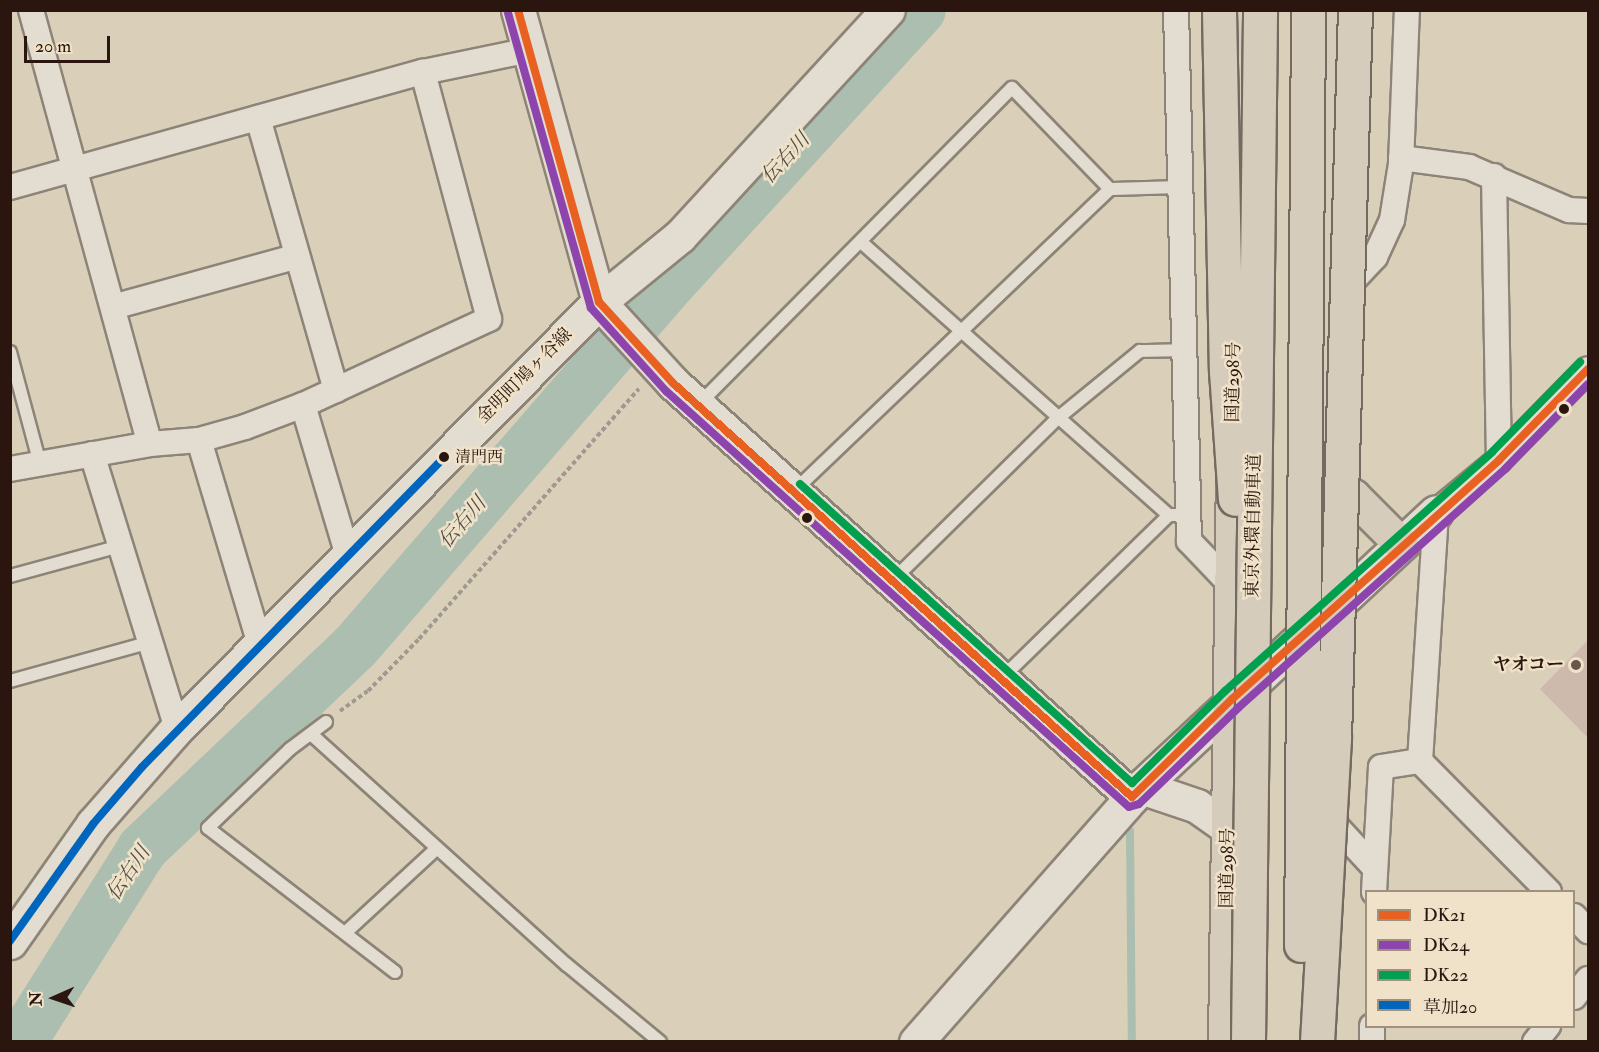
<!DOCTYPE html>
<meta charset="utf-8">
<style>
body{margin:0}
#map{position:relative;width:1599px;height:1052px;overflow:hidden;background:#dacfb9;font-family:"IM FELL Double Pica","Noto Serif JP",serif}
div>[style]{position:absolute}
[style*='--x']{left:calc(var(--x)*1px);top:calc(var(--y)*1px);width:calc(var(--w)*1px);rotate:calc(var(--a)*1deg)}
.stream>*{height:8px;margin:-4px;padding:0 4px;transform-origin:4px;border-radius:4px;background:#abbeb0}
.river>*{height:51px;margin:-25.5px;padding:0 25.5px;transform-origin:25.5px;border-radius:25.5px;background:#abbeb0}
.building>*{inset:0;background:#cebaad}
.path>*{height:4px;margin-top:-2px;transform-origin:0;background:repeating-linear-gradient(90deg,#a09990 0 4.5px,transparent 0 7.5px)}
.roads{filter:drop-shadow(2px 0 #8d8477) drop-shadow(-2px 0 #8d8477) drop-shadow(0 2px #8d8477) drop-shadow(0 -2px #8d8477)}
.lane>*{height:12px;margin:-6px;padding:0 6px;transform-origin:6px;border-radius:6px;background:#e2dcd1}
.street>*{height:24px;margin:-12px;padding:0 12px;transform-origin:12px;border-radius:12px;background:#e2dcd1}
.secondary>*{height:33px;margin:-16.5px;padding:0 16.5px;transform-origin:16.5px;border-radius:16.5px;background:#e2dcd1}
.highway>*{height:33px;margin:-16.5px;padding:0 16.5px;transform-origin:16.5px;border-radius:16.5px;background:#d6ccbc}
.bridges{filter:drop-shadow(2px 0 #746b60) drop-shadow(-2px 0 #746b60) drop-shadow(0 2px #746b60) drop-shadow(0 -2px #746b60)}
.highway-bridge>*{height:33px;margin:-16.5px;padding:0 16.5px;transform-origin:16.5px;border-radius:16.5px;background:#d6ccbc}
.bus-1>*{height:8px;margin:-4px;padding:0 4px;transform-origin:4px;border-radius:4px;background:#e86121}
.bus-2>*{height:8px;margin:-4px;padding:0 4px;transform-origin:4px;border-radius:4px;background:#8e44ad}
.bus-3>*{height:8px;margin:-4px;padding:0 4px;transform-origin:4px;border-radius:4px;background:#029f4e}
.bus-4>*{height:8px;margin:-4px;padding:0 4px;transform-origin:4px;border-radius:4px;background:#0065bd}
.dots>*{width:16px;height:16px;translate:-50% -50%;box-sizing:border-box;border:3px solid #f0e2c8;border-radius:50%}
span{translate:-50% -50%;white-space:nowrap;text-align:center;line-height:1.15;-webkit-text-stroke:5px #f0e2c8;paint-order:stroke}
.bus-label{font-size:16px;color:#2a160e}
.left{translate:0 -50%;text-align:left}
.street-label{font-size:18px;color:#2a160e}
.poi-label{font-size:18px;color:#2a160e;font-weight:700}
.right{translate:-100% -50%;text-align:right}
.water-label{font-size:20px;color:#504e45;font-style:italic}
.frame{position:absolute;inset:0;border:12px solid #2a160e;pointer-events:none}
.legend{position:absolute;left:1365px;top:890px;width:210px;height:138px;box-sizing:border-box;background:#f0e2c8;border:2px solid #a1907e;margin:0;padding:8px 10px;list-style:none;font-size:18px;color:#2a160e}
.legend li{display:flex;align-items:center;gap:12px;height:30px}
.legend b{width:30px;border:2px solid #a1907e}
.north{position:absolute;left:24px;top:968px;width:60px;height:60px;-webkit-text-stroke:4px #f0e2c8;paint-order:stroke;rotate:267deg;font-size:16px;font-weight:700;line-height:24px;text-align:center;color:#2a160e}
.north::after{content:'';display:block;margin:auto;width:21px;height:27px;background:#2a160e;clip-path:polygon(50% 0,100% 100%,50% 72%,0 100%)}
.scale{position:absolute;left:24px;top:36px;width:86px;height:27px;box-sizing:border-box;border:3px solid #2a160e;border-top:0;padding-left:8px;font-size:18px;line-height:21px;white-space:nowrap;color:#2a160e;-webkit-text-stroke:4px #f0e2c8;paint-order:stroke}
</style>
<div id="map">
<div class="stream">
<i style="--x:1130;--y:831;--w:211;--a:89.5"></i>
</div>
<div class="river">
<i style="--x:20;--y:1042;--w:229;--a:-57.8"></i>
<i style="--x:142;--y:848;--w:292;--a:-43.5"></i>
<i style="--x:354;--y:647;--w:472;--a:-49.1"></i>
<i style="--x:663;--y:290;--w:380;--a:-47.5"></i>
</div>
<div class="building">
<i style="clip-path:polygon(1588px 640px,1588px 738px,1540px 689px)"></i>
</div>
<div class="path">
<i style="--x:340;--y:711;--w:34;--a:-36"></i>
<i style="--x:368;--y:691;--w:73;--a:-45.6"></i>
<i style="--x:419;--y:639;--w:333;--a:-48.7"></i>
</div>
<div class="roads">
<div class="lane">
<i style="--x:861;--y:242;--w:412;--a:41.6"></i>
<i style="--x:10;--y:352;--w:116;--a:75"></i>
<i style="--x:698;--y:405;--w:446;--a:-45.3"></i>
<i style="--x:1012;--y:88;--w:141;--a:45.9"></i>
<i style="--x:794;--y:491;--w:437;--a:-43.7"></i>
<i style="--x:1110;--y:189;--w:72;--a:-1.6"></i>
<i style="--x:10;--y:576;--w:114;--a:-15.3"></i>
<i style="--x:893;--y:580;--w:231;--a:-44.5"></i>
<i style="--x:1058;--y:418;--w:106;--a:-39.3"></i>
<i style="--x:1140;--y:351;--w:46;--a:-1.2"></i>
<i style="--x:1002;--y:678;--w:233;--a:-44.3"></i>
<i style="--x:1169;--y:515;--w:7;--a:0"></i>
<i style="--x:10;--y:681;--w:146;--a:-15.5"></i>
<i style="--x:326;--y:722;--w:45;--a:143.1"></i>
<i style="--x:290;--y:749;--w:114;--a:136.1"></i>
<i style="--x:208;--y:828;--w:236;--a:37.6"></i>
<i style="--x:311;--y:734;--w:345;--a:42.1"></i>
<i style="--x:567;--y:965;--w:121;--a:39.6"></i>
<i style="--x:345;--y:933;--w:125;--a:-42.7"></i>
</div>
<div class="street">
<i style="--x:31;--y:10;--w:450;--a:74.7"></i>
<i style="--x:1176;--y:10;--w:531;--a:88.6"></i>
<i style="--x:1189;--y:541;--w:62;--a:46.3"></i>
<i style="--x:258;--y:118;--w:283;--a:74"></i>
<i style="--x:1401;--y:158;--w:69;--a:7.5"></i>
<i style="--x:1469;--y:167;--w:109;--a:23.3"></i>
<i style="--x:1569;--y:210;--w:19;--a:3"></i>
<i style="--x:1494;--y:176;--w:284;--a:89"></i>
<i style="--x:10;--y:187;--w:429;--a:-15.6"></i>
<i style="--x:423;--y:72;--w:108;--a:-11.7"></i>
<i style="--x:1343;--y:291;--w:47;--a:-46.7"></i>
<i style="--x:1375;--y:257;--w:41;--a:-65.3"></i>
<i style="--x:1392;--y:220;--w:57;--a:-80.9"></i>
<i style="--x:1401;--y:164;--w:154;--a:-87.8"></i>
<i style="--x:113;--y:307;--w:189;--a:-15.4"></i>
<i style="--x:303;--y:405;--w:158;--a:73.4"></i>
<i style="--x:199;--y:440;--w:213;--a:73.4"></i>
<i style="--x:92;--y:454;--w:287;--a:72.8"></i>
<i style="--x:10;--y:469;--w:142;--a:-10.1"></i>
<i style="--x:150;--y:444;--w:49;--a:-4.7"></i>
<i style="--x:199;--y:440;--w:48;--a:-15.8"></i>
<i style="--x:245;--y:427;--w:62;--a:-20.8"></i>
<i style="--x:303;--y:405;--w:205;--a:-24.8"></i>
<i style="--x:489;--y:319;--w:256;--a:-105"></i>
<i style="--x:1324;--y:813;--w:74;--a:47.2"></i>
<i style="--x:1374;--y:892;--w:125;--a:-86.8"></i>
<i style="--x:1381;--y:767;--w:39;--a:-9"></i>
<i style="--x:1549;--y:892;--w:184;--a:-134.6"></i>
<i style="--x:1420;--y:761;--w:250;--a:-86.3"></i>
<i style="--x:1436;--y:512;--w:82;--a:-39.5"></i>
<i style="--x:1499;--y:460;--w:127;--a:-45.6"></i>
<i style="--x:1574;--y:916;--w:21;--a:47"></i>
<i style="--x:1574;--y:997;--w:23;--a:-52"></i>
<i style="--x:1372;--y:1042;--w:16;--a:-90"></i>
<i style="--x:1535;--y:1042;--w:21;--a:-51"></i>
</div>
<div class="secondary">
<i style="--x:518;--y:10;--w:303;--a:74.5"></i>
<i style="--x:599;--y:302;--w:110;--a:47.6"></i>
<i style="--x:673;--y:383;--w:618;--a:42.05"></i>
<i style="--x:1141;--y:787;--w:59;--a:18.7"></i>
<i style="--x:1197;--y:806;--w:39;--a:35"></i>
<i style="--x:10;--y:942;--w:144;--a:-54.9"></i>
<i style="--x:93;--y:824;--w:128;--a:-48.8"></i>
<i style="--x:177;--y:728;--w:600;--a:-45.27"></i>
<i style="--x:599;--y:302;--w:104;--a:-39.2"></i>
<i style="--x:680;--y:236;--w:307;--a:-47.4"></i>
<i style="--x:916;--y:1042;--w:340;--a:-48.6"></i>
<i style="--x:1141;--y:787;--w:403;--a:-43"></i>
</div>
<div class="highway">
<i style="--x:1237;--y:134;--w:124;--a:-89.5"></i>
<i style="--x:1325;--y:481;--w:32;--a:28"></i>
<i style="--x:1353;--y:496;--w:68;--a:45"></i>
<i style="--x:1325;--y:498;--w:488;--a:-89.3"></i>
<i style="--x:1225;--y:1042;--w:572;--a:-89.2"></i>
</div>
</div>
<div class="bridges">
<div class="highway-bridge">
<i style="--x:1219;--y:10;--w:361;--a:88.9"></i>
<i style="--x:1226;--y:371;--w:128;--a:86"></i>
<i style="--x:1301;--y:945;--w:935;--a:-89.57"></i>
<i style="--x:1248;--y:1042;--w:1032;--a:-89.33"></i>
<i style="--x:1317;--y:1042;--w:304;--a:-86.8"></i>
<i style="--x:1334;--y:738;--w:728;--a:-88.35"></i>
</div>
</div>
<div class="bus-1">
<i style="--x:518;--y:10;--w:303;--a:74.5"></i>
<i style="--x:599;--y:302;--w:110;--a:47.6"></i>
<i style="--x:673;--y:383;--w:618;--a:42.05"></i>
<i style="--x:1132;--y:797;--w:140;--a:-44.4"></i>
<i style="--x:1232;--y:699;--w:358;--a:-41.8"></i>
<i style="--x:1499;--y:460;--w:127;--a:-45.6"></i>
</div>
<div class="bus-2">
<i style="--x:508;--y:13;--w:306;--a:74.3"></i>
<i style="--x:591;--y:308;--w:112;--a:47.9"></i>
<i style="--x:666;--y:391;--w:622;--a:41.94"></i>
<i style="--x:1129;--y:807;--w:10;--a:-17"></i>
<i style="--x:1139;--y:804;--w:139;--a:-44.1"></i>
<i style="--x:1239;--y:707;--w:358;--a:-41.8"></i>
<i style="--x:1506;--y:468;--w:117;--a:-45.7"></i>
</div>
<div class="bus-3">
<i style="--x:800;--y:484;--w:447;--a:42"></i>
<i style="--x:1132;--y:783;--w:131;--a:-44.7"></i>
<i style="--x:1225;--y:691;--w:358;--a:-41.8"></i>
<i style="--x:1492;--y:452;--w:126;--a:-45.6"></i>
</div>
<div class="bus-4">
<i style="--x:10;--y:941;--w:143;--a:-54.6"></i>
<i style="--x:93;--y:824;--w:75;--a:-49.3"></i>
<i style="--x:142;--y:767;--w:433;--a:-45.7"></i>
</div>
<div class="dots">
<i style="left:1564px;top:409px;background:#2a160e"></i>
<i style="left:444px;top:457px;background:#2a160e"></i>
<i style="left:807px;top:518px;background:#2a160e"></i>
<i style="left:1576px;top:665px;background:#68574a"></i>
</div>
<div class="bus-label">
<span class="left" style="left:455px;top:457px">清門西</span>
</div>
<div class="street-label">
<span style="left:525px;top:376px;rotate:-45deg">金明町鳩ヶ谷線</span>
<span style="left:1234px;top:382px;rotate:-89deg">国道298号</span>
<span style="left:1254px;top:526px;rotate:-89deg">東京外環自動車道</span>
<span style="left:1228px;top:868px;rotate:-89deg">国道298号</span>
</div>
<div class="poi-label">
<span class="right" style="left:1564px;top:665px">ヤオコー</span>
</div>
<div class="water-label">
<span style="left:785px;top:158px;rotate:-47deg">伝右川</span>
<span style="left:462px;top:522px;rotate:-49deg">伝右川</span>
<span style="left:128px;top:873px;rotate:-56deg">伝右川</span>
</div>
<div class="frame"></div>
<ul class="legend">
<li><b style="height:8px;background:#e86121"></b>DK21</li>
<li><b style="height:8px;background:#8e44ad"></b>DK24</li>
<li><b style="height:8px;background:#029f4e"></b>DK22</li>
<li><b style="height:8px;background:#0065bd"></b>草加20</li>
</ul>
<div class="north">N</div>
<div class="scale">20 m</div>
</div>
